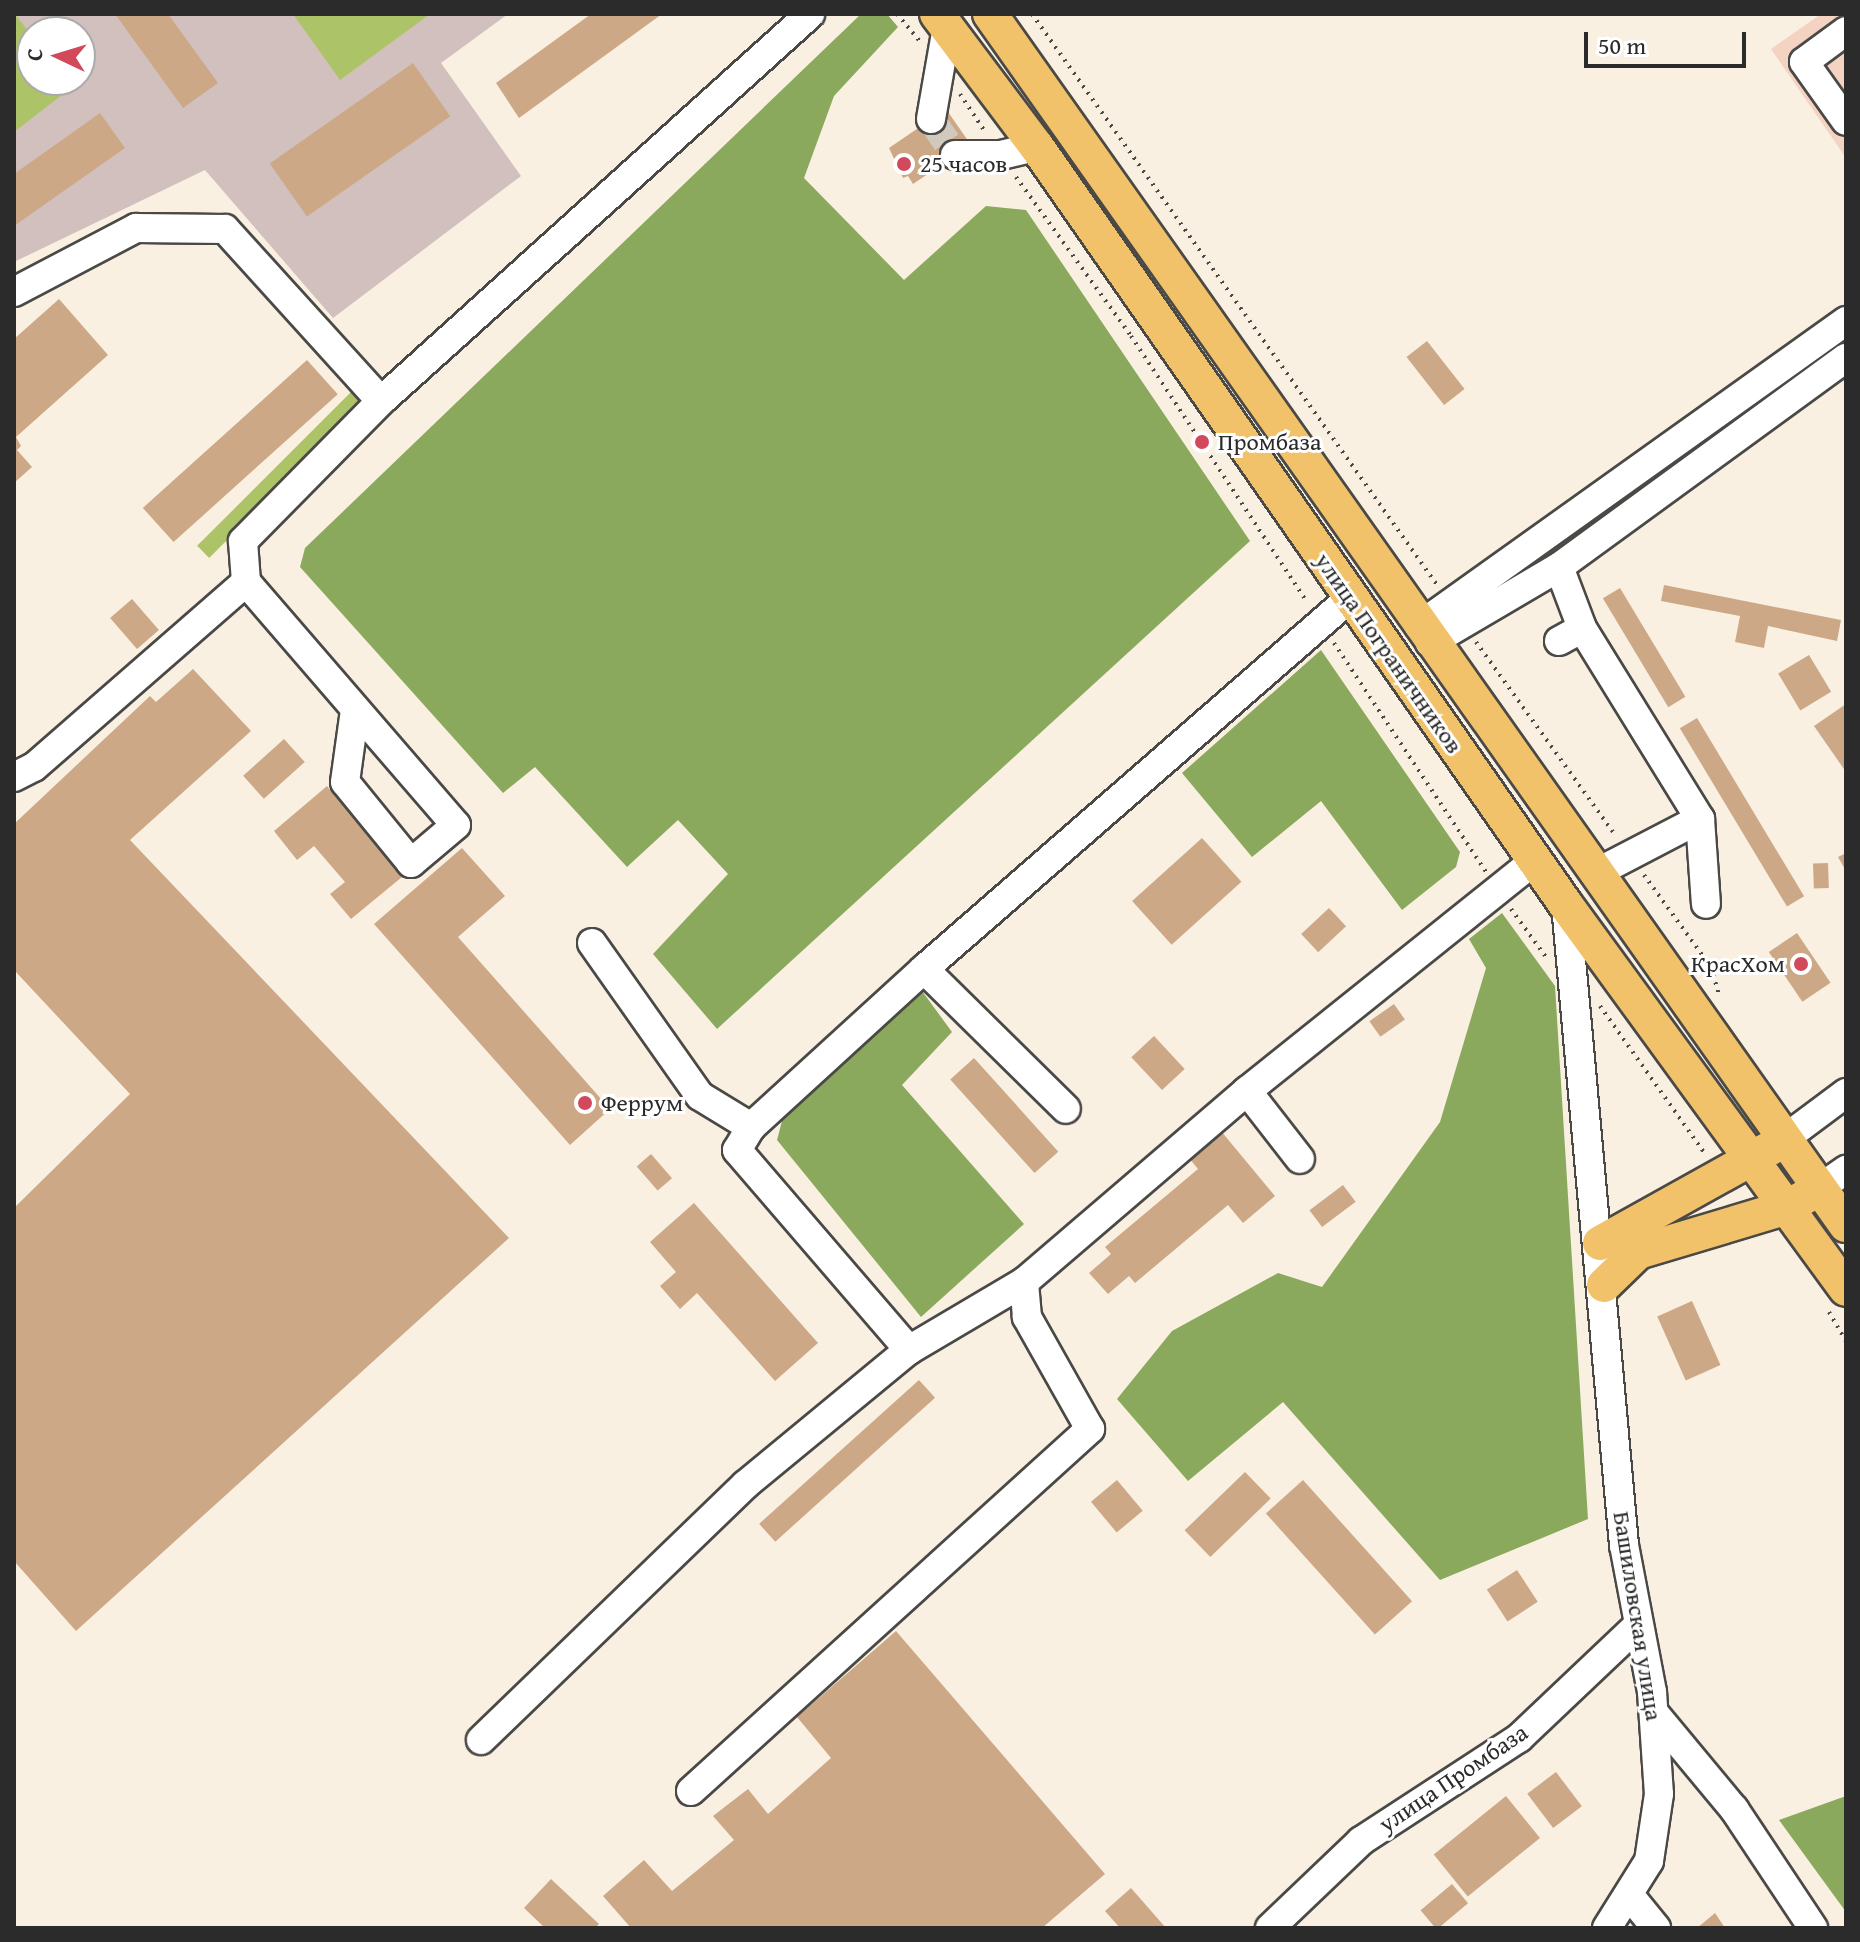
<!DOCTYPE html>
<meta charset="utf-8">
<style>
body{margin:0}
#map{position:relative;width:1860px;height:1942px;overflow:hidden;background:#f9f0e2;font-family:"Gentium Book Plus",serif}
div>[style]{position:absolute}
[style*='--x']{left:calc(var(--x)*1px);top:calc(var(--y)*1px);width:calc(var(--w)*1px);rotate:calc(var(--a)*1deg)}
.built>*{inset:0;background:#f5d3c2}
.industrial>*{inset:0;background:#d1c0bd}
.green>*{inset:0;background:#adc367;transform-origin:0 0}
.forest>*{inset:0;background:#8aa95c}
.building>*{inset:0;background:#cda887;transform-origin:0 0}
.minor-tunnel>*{height:28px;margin-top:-14px;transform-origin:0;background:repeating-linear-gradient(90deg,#d0c9bd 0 28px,transparent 0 42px)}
.path>*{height:4px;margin-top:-2px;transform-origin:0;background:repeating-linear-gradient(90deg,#4a4946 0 2px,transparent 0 8px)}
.roads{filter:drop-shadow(2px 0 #4a4946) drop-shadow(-2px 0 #4a4946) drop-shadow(0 2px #4a4946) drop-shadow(0 -2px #4a4946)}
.minor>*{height:28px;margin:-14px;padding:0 14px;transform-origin:14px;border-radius:14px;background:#fff}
.major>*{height:34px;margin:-17px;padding:0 17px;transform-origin:17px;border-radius:17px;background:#f2c26a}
.dots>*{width:22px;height:22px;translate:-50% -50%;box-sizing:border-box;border:4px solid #fff;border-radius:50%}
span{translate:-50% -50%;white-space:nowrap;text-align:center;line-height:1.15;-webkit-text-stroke:6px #fff;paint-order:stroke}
.poi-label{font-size:24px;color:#2b2b2b}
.left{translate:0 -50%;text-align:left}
.right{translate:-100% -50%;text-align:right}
.street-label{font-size:24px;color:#2b2b2b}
.frame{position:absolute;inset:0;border:16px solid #2b2b2b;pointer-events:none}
.north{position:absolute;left:16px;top:16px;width:80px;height:80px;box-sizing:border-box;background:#fff;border:2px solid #aaa;border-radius:50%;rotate:274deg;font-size:22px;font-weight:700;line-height:32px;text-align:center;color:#2b2b2b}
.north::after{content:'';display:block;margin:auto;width:28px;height:36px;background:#d1495b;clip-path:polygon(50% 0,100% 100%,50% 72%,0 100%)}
.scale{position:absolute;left:1584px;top:32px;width:162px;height:36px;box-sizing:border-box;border:4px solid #2b2b2b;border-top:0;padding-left:10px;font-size:24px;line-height:28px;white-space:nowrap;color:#2b2b2b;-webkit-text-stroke:6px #fff;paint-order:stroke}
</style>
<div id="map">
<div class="built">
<i style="clip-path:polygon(1821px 14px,1846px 14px,1846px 158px,1771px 49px)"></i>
</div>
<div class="industrial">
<i style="clip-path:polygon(evenodd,14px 14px,508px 14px,441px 63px,521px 176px,333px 318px,205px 170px,14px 262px,14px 14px,32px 32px,80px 32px,80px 80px,32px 80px,32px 32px)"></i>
</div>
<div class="green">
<i style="clip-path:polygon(15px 14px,32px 36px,32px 80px,66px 80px,71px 88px,14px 132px)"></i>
<i style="clip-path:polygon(293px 14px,430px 14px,340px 80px)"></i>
<i style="clip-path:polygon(1846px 334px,1846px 347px,1537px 566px,1533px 560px)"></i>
<i style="left:352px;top:391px;width:17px;height:219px;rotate:45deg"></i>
</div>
<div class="forest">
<i style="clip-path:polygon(861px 14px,887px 14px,898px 27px,834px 96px,804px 178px,904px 280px,986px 206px,1026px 210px,1250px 541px,717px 1029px,653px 954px,728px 874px,678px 820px,627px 867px,535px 767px,503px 793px,300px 567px,305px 548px)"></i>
<i style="clip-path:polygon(1321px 650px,1460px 852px,1456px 867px,1402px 910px,1321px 801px,1252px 857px,1182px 773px)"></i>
<i style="clip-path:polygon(1502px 913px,1555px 986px,1588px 1519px,1440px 1580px,1283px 1402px,1188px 1481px,1117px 1399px,1172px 1331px,1278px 1273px,1322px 1287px,1440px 1122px,1486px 968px,1469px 939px)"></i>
<i style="clip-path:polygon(922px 991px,952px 1032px,902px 1085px,1024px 1224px,921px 1317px,777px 1140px,783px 1117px)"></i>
<i style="clip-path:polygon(1846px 1796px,1846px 1912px,1779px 1820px)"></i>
</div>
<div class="building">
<i style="clip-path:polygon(115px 14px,168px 14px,218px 83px,183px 108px)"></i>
<i style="clip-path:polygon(591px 14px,662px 14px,519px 118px,496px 83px)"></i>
<i style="left:413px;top:63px;width:65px;height:175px;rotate:55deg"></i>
<i style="clip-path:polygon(946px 109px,971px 145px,913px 184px,908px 176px,903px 178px,889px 148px)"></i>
<i style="clip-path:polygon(100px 113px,125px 148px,14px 226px,14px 174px)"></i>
<i style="clip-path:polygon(59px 299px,108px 355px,16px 437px,21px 446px,17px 450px,32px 467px,14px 483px,14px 339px)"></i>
<i style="left:1427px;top:341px;width:61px;height:26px;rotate:52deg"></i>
<i style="left:307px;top:360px;width:46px;height:221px;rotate:48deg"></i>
<i style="clip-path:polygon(1664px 585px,1841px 620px,1837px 641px,1768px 626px,1764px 648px,1735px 642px,1740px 616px,1661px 601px)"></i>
<i style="left:1620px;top:588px;width:127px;height:20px;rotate:59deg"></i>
<i style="left:132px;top:599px;width:41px;height:29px;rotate:49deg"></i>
<i style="left:1809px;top:655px;width:43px;height:36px;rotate:59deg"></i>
<i style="clip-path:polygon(193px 669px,251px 731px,130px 840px,509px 1238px,76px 1631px,14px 1561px,14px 1208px,130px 1094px,14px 970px,14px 824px,150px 696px,156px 702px)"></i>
<i style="clip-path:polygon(1846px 704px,1846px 772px,1814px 726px)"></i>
<i style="left:1697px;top:718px;width:208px;height:20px;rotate:59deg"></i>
<i style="left:284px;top:739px;width:31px;height:55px;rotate:48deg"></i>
<i style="clip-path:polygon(327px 786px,402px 877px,351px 919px,330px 894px,345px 882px,314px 846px,297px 860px,274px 831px)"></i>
<i style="left:1202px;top:838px;width:59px;height:94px;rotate:48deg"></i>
<i style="clip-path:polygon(462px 848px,505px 896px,458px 937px,610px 1109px,570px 1145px,374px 924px)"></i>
<i style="clip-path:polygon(1846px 853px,1846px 871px,1838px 857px)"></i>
<i style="left:1828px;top:863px;width:25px;height:15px;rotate:88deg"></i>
<i style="left:1329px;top:908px;width:25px;height:38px;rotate:47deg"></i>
<i style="left:1797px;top:933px;width:60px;height:34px;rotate:56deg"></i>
<i style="left:1394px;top:1004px;width:19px;height:30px;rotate:55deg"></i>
<i style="left:1154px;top:1036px;width:45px;height:31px;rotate:47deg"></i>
<i style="left:974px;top:1058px;width:126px;height:32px;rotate:48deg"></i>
<i style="clip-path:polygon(1221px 1131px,1275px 1196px,1243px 1223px,1228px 1205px,1135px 1283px,1129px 1276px,1108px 1294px,1089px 1273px,1111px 1254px,1105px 1247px,1198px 1169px,1189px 1158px)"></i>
<i style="left:651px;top:1154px;width:32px;height:19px;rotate:49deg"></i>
<i style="left:1343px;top:1185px;width:21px;height:42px;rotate:53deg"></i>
<i style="clip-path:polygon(694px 1203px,818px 1343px,775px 1381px,697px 1293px,680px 1309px,660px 1286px,676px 1272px,650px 1242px)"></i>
<i style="left:1692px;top:1301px;width:70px;height:38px;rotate:66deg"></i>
<i style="left:919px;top:1380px;width:24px;height:215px;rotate:48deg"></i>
<i style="left:1245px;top:1472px;width:37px;height:84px;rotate:46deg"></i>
<i style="left:1117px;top:1480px;width:40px;height:34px;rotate:50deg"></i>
<i style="left:1303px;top:1480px;width:163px;height:50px;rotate:48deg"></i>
<i style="left:1517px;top:1570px;width:38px;height:36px;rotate:57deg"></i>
<i style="clip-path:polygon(896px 1631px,1105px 1874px,1042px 1928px,631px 1928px,603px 1896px,644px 1860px,672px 1891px,734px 1840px,713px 1816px,748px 1789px,768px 1814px,831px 1758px,797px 1717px)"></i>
<i style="left:1556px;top:1772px;width:43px;height:36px;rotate:53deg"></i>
<i style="left:1506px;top:1796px;width:54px;height:93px;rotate:51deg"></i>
<i style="clip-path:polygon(551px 1879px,599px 1924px,595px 1928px,545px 1928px,524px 1908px)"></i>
<i style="left:1452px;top:1884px;width:25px;height:41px;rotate:50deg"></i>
<i style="clip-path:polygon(1131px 1888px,1166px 1928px,1120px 1928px,1105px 1911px)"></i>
<i style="clip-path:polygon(1715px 1913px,1725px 1928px,1697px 1928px)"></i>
</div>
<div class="minor-tunnel">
<i style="--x:931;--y:119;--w:43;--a:56.3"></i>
</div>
<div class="path">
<i style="--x:897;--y:14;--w:38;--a:50"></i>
<i style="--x:1032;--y:14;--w:700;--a:54.65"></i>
<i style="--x:960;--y:94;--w:43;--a:56.3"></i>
<i style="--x:1016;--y:177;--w:196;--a:54.1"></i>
<i style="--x:1131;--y:336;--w:319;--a:56.5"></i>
<i style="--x:1476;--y:642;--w:239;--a:54.2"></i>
<i style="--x:1334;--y:643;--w:275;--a:56.4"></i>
<i style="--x:1644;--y:875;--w:114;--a:53.9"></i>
<i style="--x:1711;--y:967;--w:29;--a:74"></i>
<i style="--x:1511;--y:909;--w:59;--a:53.9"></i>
<i style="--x:1600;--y:1006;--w:183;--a:54.6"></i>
<i style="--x:1829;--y:1312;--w:34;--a:60"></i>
</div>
<div class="roads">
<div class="minor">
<i style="--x:1846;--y:31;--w:52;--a:143.6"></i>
<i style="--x:1804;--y:62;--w:72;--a:54.6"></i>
<i style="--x:931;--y:119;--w:93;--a:-80.1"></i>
<i style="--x:955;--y:155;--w:46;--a:0"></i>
<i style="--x:1001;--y:155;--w:37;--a:-13"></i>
<i style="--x:14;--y:292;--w:138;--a:-27.7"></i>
<i style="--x:136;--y:228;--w:89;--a:0.6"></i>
<i style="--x:225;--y:229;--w:232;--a:47.8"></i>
<i style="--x:1559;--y:567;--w:65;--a:69.3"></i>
<i style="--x:1582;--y:628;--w:225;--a:58.3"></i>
<i style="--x:1700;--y:819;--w:85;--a:86"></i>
<i style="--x:246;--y:582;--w:321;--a:49.2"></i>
<i style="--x:456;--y:825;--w:59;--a:139.8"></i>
<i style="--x:411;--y:863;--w:104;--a:-129.2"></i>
<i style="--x:345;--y:782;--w:73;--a:-82.1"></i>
<i style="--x:1350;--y:598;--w:565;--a:138.95"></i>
<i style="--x:924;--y:969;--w:234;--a:137.6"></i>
<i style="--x:751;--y:1127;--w:27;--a:121"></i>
<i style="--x:737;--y:1150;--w:264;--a:49.3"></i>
<i style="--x:909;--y:1350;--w:134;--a:-30.6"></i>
<i style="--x:1024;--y:1282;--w:294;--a:-40.6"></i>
<i style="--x:1247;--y:1091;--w:368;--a:-38.7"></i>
<i style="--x:1419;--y:626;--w:525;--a:-35.54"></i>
<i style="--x:1559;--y:641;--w:26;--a:-29"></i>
<i style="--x:1430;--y:643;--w:150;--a:-30.5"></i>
<i style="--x:1559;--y:567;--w:355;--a:-36.1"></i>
<i style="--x:14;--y:777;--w:22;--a:-27"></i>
<i style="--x:34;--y:767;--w:281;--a:-41.1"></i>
<i style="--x:246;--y:582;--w:41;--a:-94.2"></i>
<i style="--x:243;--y:541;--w:197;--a:-45.4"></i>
<i style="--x:381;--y:401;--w:578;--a:-42.05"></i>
<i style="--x:1598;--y:872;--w:115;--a:-27.5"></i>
<i style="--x:1566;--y:905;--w:643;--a:84.82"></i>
<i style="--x:1624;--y:1545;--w:150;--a:79.2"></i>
<i style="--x:1652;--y:1692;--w:102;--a:86.1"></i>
<i style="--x:1659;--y:1794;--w:68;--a:98.5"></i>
<i style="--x:1649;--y:1861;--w:79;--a:122.1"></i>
<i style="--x:592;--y:943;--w:187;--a:54.8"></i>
<i style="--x:700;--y:1096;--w:60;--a:31.3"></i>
<i style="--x:924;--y:969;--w:199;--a:44.6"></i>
<i style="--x:1247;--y:1091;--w:86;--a:52.1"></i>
<i style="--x:1783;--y:1140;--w:79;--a:-36.7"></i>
<i style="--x:1820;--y:1188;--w:32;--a:-35"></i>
<i style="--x:1655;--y:1714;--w:124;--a:50.3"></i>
<i style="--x:1734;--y:1809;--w:143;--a:56.4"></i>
<i style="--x:481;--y:1740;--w:367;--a:-44"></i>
<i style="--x:745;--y:1485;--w:212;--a:-39.5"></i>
<i style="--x:691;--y:1791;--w:539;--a:-42.22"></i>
<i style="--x:1090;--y:1429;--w:129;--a:-119.4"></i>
<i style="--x:1027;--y:1317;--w:35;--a:-95"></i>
<i style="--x:1631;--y:1897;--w:40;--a:51"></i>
<i style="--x:1270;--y:1928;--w:126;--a:-43.7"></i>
<i style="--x:1361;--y:1841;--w:189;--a:-33.1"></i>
<i style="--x:1519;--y:1738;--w:161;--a:-43.5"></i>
</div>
<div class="major">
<i style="--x:937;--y:14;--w:166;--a:53.1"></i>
<i style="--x:1037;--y:147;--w:924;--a:55.09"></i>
<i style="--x:1566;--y:905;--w:475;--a:53.9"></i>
<i style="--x:990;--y:14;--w:1483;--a:54.75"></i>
<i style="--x:1600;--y:1243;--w:196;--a:-29.1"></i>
<i style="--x:1604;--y:1285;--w:47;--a:-44.1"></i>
<i style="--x:1638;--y:1252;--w:153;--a:-16.7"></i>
<i style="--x:1785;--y:1208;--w:23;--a:-29"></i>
</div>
</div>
<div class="dots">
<i style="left:904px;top:164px;background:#d1495b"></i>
<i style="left:1202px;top:442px;background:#d1495b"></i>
<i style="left:1801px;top:964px;background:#d1495b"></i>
<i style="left:585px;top:1103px;background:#d1495b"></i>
</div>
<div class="poi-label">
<span class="left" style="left:920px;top:164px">25 часов</span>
<span class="left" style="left:1218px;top:442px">Промбаза</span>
<span class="right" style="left:1785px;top:964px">КрасХом</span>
<span class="left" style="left:601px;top:1103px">Феррум</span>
</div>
<div class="street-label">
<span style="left:1389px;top:653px;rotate:55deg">улица Пограничников</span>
<span style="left:1638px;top:1616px;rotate:81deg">Башиловская улица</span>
<span style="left:1453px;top:1778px;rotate:-34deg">улица Промбаза</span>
</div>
<div class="frame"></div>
<div class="north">С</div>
<div class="scale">50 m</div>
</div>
